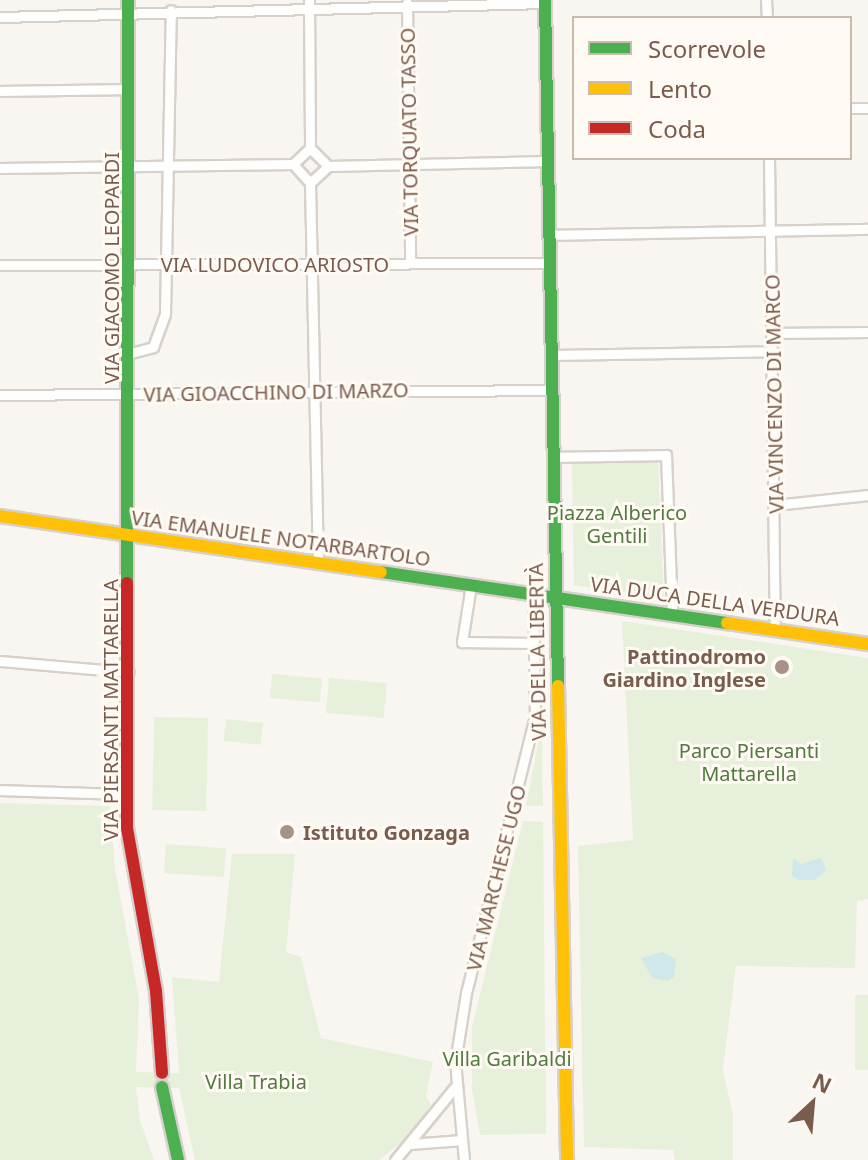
<!DOCTYPE html>
<meta charset="utf-8">
<style>
body{margin:0}
#map{position:relative;width:868px;height:1160px;overflow:hidden;background:#f9f5f0;font-family:"Noto Sans",sans-serif}
div>[style]{position:absolute}
[style*='--x']{left:calc(var(--x)*1px);top:calc(var(--y)*1px);width:calc(var(--w)*1px);rotate:calc(var(--a)*1deg)}
.green>*{inset:0;background:#e7f0db;transform-origin:0 0}
.water>*{inset:0;background:#d0e8ea}
.roads{filter:drop-shadow(2px 0 #d7d1cb) drop-shadow(-2px 0 #d7d1cb) drop-shadow(0 2px #d7d1cb) drop-shadow(0 -2px #d7d1cb)}
.street>*{height:9px;margin:-4.5px;padding:0 4.5px;transform-origin:4.5px;border-radius:4.5px;background:#fefefd}
.fast>*{height:12px;margin:-6px;padding:0 6px;transform-origin:6px;border-radius:6px;background:#4caf50}
.slow>*{height:12px;margin:-6px;padding:0 6px;transform-origin:6px;border-radius:6px;background:#ffc107}
.jam>*{height:12px;margin:-6px;padding:0 6px;transform-origin:6px;border-radius:6px;background:#c62828}
.dots>*{width:22px;height:22px;translate:-50% -50%;box-sizing:border-box;border:4px solid #fffaf3;border-radius:50%}
span{translate:-50% -50%;white-space:nowrap;text-align:center;line-height:1.15;-webkit-text-stroke:6px #fffaf3;paint-order:stroke}
.street-label{font-size:20px;color:#7a5c4d}
.park-label{font-size:20px;color:#537a41}
.poi-label{font-size:20px;color:#7a5c4d;font-weight:700}
.right{translate:-100% -50%;text-align:right}
.left{translate:0 -50%;text-align:left}
.legend{position:absolute;left:572px;top:16px;width:280px;height:144px;box-sizing:border-box;background:#fffaf3;border:2px solid #cabbb1;margin:0;padding:10px 14px;list-style:none;font-size:24px;color:#7a5c4d}
.legend li{display:flex;align-items:center;gap:16px;height:40px}
.legend b{width:40px;border:2px solid #cabbb1}
.north{position:absolute;left:772px;top:1064px;width:80px;height:80px;-webkit-text-stroke:6px #fffaf3;paint-order:stroke;rotate:26deg;font-size:22px;font-weight:700;line-height:32px;text-align:center;color:#7a5c4d}
.north::after{content:'';display:block;margin:auto;width:28px;height:36px;background:#7a5c4d;clip-path:polygon(50% 0,100% 100%,50% 72%,0 100%)}
</style>
<div id="map">
<div class="green">
<i style="clip-path:polygon(658px 462px,664px 598px,574px 585px,572px 464px)"></i>
<i style="clip-path:polygon(622px 621px,868px 658px,868px 899px,857px 901px,855px 968px,736px 966px,723px 1069px,733px 1116px,733px 1160px,675px 1160px,673px 1150px,584px 1147px,578px 846px,633px 840px)"></i>
<i style="left:272px;top:674px;width:50px;height:24px;rotate:5deg"></i>
<i style="left:329px;top:678px;width:58px;height:35px;rotate:5deg"></i>
<i style="left:154px;top:717px;width:54px;height:93px;rotate:1deg"></i>
<i style="left:226px;top:719px;width:37px;height:22px;rotate:6deg"></i>
<i style="clip-path:polygon(542px 731px,543px 806px,526px 806px,540px 733px)"></i>
<i style="clip-path:polygon(0 803px,110px 806px,115px 869px,139px 998px,136px 1072px,179px 1073px,172px 977px,219px 982px,232px 854px,295px 854px,286px 952px,301px 957px,321px 1038px,433px 1062px,426px 1096px,431px 1104px,409px 1136px,379px 1160px,195px 1160px,179px 1088px,136px 1087px,140px 1120px,154px 1160px,0 1160px)"></i>
<i style="clip-path:polygon(523px 821px,543px 822px,546px 1134px,480px 1135px,472px 1089px,472px 1027px)"></i>
<i style="left:166px;top:844px;width:60px;height:29px;rotate:4deg"></i>
<i style="left:855px;top:995px;width:13px;height:75px"></i>
</div>
<div class="water">
<i style="clip-path:polygon(793px 858px,801px 864px,821px 858px,826px 870px,815px 880px,799px 880px,792px 876px)"></i>
<i style="clip-path:polygon(662px 952px,676px 959px,674px 977px,668px 981px,652px 978px,641px 958px)"></i>
</div>
<div class="roads">
<div class="street">
<i style="--x:309;--y:0;--w:148;--a:89.6"></i>
<i style="--x:766;--y:0;--w:18;--a:87"></i>
<i style="--x:407;--y:3;--w:260;--a:89.3"></i>
<i style="--x:0;--y:17;--w:545;--a:-1.47"></i>
<i style="--x:0;--y:91;--w:129;--a:-0.9"></i>
<i style="--x:850;--y:108;--w:18;--a:0"></i>
<i style="--x:310;--y:148;--w:25;--a:45"></i>
<i style="--x:769;--y:158;--w:472;--a:89.3"></i>
<i style="--x:293;--y:164;--w:25;--a:48"></i>
<i style="--x:310;--y:183;--w:380;--a:88.8"></i>
<i style="--x:0;--y:168;--w:293;--a:-0.8"></i>
<i style="--x:293;--y:164;--w:23;--a:-43"></i>
<i style="--x:310;--y:183;--w:25;--a:-43"></i>
<i style="--x:328;--y:166;--w:220;--a:-1.3"></i>
<i style="--x:549;--y:235;--w:319;--a:-1.1"></i>
<i style="--x:0;--y:265;--w:550;--a:-0.21"></i>
<i style="--x:773;--y:333;--w:95;--a:-0.6"></i>
<i style="--x:131;--y:353;--w:23;--a:-15"></i>
<i style="--x:153;--y:347;--w:35;--a:-70"></i>
<i style="--x:165;--y:314;--w:304;--a:-88.9"></i>
<i style="--x:552;--y:355;--w:221;--a:-1"></i>
<i style="--x:0;--y:395;--w:552;--a:-0.52"></i>
<i style="--x:554;--y:457;--w:112;--a:-1"></i>
<i style="--x:666;--y:455;--w:159;--a:87.8"></i>
<i style="--x:775;--y:505;--w:94;--a:-6.1"></i>
<i style="--x:471;--y:585;--w:58;--a:99"></i>
<i style="--x:462;--y:642;--w:72;--a:0.8"></i>
<i style="--x:0;--y:661;--w:129;--a:4.9"></i>
<i style="--x:0;--y:790;--w:127;--a:1.8"></i>
<i style="--x:410;--y:1144;--w:52;--a:-4.4"></i>
<i style="--x:395;--y:1160;--w:94;--a:-50.6"></i>
<i style="--x:464;--y:1160;--w:98;--a:-95.2"></i>
<i style="--x:455;--y:1062;--w:70;--a:-80.9"></i>
<i style="--x:466;--y:993;--w:284;--a:-76"></i>
<i style="--x:535;--y:717;--w:122;--a:-90.9"></i>
</div>
<div class="fast">
<i style="--x:545;--y:0;--w:686;--a:88.91"></i>
<i style="--x:381;--y:572;--w:350;--a:8.4"></i>
<i style="--x:127;--y:583;--w:583;--a:-89.9"></i>
<i style="--x:162;--y:1087;--w:75;--a:77.6"></i>
</div>
<div class="slow">
<i style="--x:0;--y:516;--w:385;--a:8.4"></i>
<i style="--x:727;--y:623;--w:143;--a:8.5"></i>
<i style="--x:558;--y:686;--w:474;--a:88.9"></i>
</div>
<div class="jam">
<i style="--x:127;--y:583;--w:245;--a:90"></i>
<i style="--x:127;--y:828;--w:166;--a:79.9"></i>
<i style="--x:156;--y:991;--w:82;--a:85.8"></i>
</div>
</div>
<div class="dots">
<i style="left:782px;top:667px;background:#a69286"></i>
<i style="left:287px;top:832px;background:#a69286"></i>
</div>
<div class="street-label">
<span style="left:409px;top:132px;rotate:-91deg">VIA TORQUATO TASSO</span>
<span style="left:275px;top:264px">VIA LUDOVICO ARIOSTO</span>
<span style="left:111px;top:268px;rotate:-90deg">VIA GIACOMO LEOPARDI</span>
<span style="left:276px;top:392px;rotate:-1deg">VIA GIOACCHINO DI MARZO</span>
<span style="left:774px;top:394px;rotate:-91deg">VIA VINCENZO DI MARCO</span>
<span style="left:281px;top:538px;rotate:8deg">VIA EMANUELE NOTARBARTOLO</span>
<span style="left:715px;top:601px;rotate:8deg">VIA DUCA DELLA VERDURA</span>
<span style="left:537px;top:652px;rotate:-91deg">VIA DELLA LIBERTÀ</span>
<span style="left:110px;top:710px;rotate:-90deg">VIA PIERSANTI MATTARELLA</span>
<span style="left:496px;top:878px;rotate:-76deg">VIA MARCHESE UGO</span>
</div>
<div class="park-label">
<span style="left:617px;top:524px">Piazza Alberico<br>Gentili</span>
<span style="left:749px;top:762px">Parco Piersanti<br>Mattarella</span>
<span style="left:507px;top:1058px">Villa Garibaldi</span>
<span style="left:256px;top:1081px">Villa Trabia</span>
</div>
<div class="poi-label">
<span class="right" style="left:766px;top:668px">Pattinodromo<br>Giardino Inglese</span>
<span class="left" style="left:303px;top:832px">Istituto Gonzaga</span>
</div>
<ul class="legend">
<li><b style="height:10px;background:#4caf50"></b>Scorrevole</li>
<li><b style="height:10px;background:#ffc107"></b>Lento</li>
<li><b style="height:10px;background:#c62828"></b>Coda</li>
</ul>
<div class="north">N</div>
</div>
